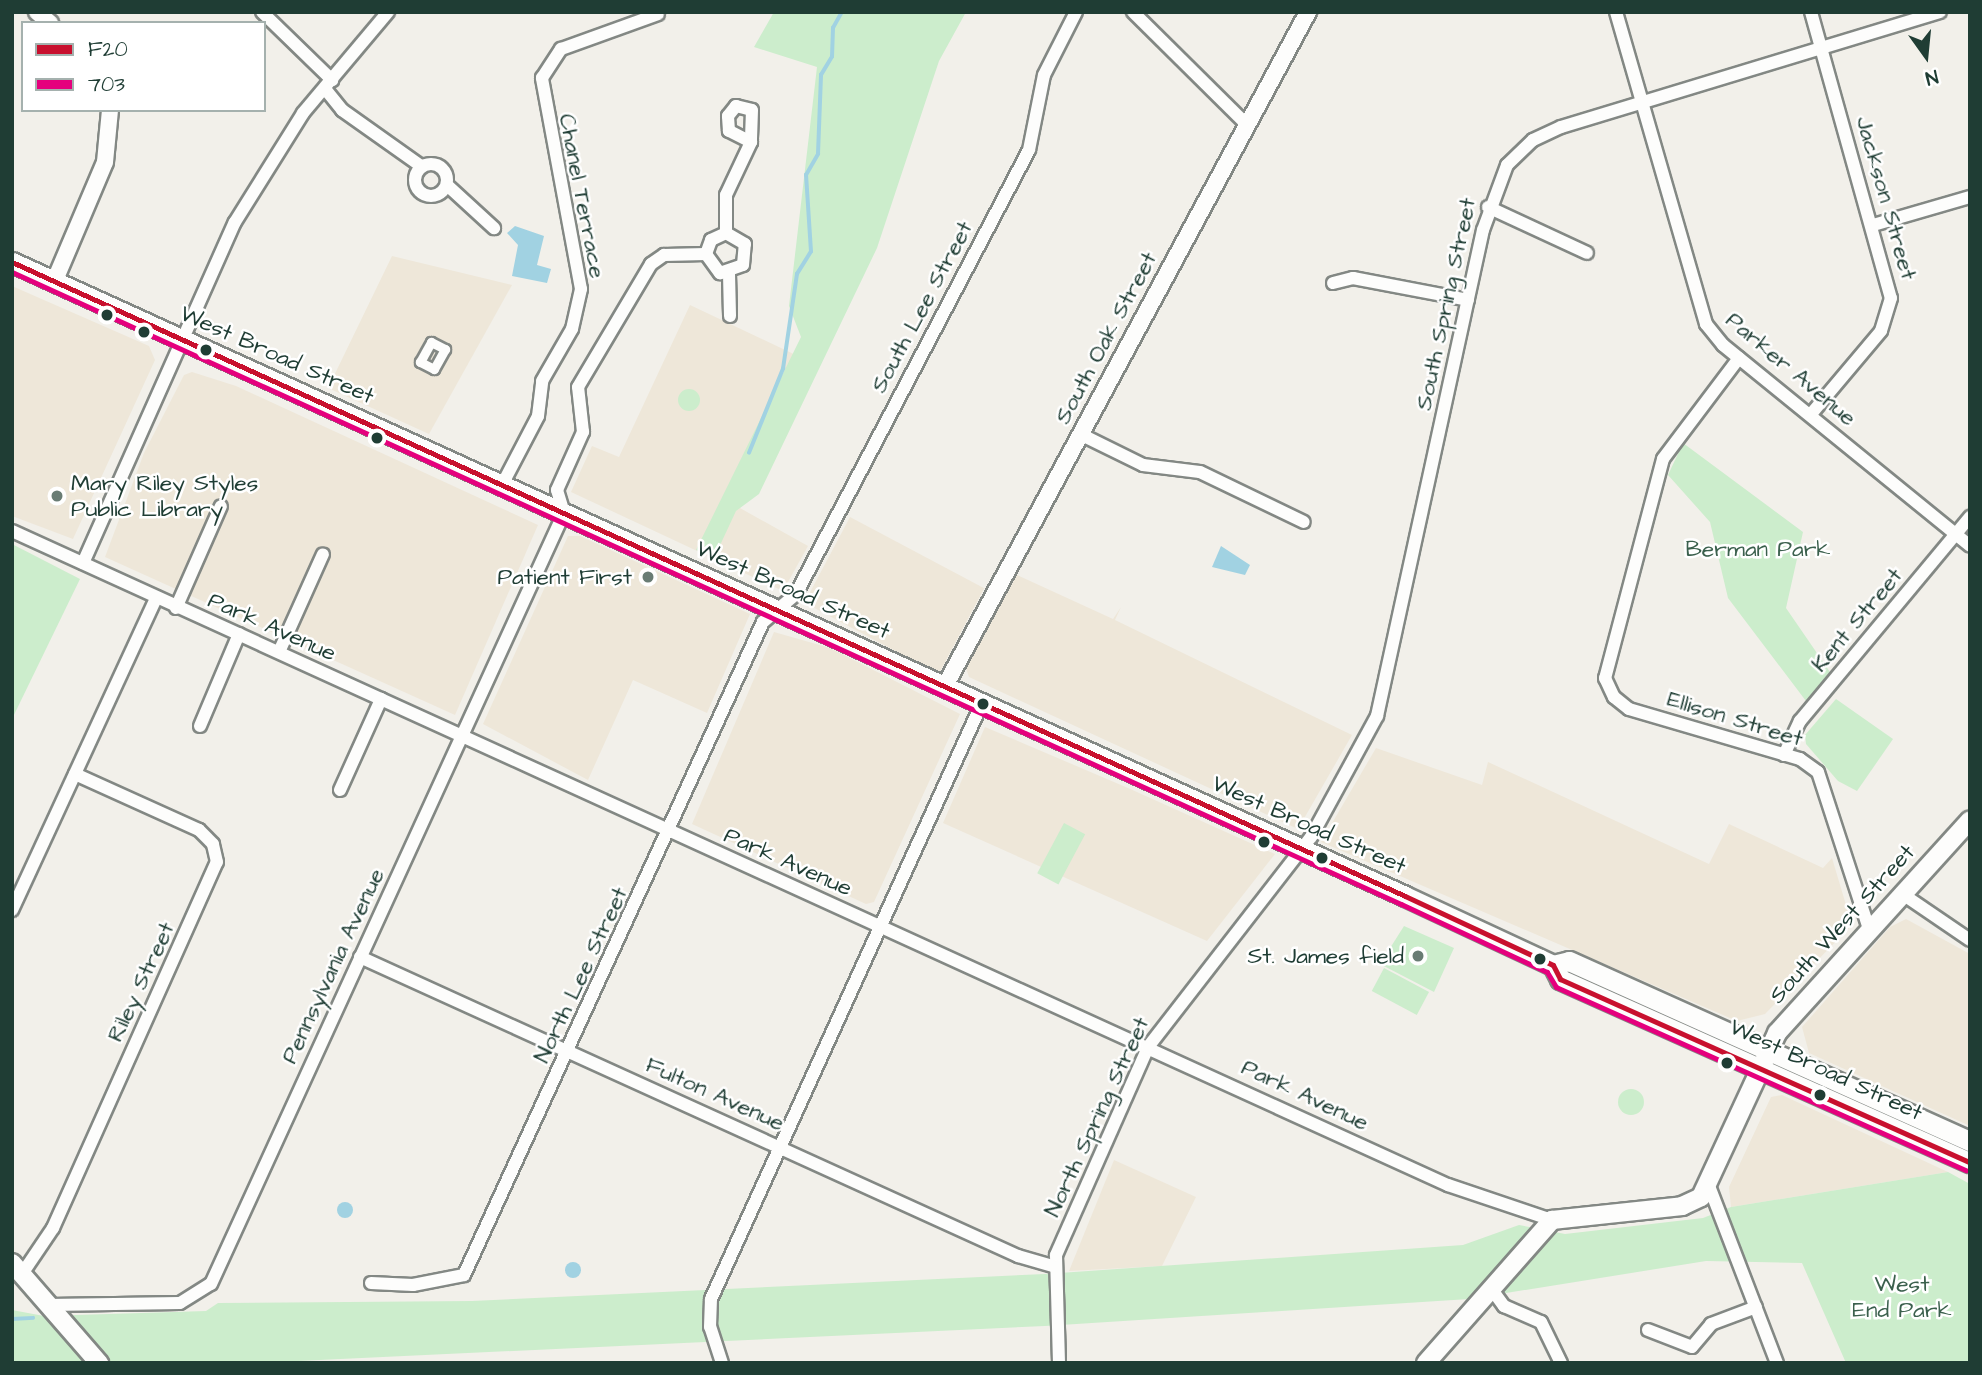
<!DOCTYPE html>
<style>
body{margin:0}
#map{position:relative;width:1982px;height:1375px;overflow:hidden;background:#f2f0ea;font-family:"Architects Daughter",sans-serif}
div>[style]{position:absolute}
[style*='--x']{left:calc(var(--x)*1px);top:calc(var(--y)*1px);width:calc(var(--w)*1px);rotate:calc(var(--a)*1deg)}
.built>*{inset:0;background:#eee7d9;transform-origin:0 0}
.green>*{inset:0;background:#ccedcc;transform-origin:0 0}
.round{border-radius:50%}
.water>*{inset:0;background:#a1d2e2}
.stream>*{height:3.5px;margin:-1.75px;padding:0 1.75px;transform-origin:1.75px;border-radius:1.75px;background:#a1d2e2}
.roads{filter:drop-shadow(2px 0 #838884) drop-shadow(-2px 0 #838884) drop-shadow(0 2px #838884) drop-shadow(0 -2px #838884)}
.pedestrian>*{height:9px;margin:-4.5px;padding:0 4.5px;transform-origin:4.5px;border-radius:4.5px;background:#fdfdfc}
.minor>*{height:12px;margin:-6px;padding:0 6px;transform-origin:6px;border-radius:6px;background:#fdfdfc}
.minor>.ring{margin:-6px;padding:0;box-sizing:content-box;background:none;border:12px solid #fdfdfc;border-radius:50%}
.tertiary>*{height:16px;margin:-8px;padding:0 8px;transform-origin:8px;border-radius:8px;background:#fdfdfc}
.secondary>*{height:18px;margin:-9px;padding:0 9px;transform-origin:9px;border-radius:9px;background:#fdfdfc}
.primary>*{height:19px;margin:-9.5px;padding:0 9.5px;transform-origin:9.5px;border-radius:9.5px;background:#fdfdfc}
.bus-1>*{height:5px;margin:-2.5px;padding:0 2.5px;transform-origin:2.5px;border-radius:2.5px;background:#c8102e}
.bus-2>*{height:5px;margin:-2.5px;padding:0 2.5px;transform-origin:2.5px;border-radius:2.5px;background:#e5007d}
.dots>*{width:19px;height:19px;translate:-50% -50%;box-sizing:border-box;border:4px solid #fff;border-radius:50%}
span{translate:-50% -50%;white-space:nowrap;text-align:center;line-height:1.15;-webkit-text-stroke:5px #fff;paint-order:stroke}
.street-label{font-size:23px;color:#1f3d34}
.poi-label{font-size:23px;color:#1f3d34}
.left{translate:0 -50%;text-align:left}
.right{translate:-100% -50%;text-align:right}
.park-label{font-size:23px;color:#3b604d}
.frame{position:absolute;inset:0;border:14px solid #1f3d34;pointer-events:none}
.legend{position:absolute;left:21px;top:21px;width:245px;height:91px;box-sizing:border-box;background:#fff;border:2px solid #a5b1ae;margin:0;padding:9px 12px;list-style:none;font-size:21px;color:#1f3d34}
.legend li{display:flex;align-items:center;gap:14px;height:35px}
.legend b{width:35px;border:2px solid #a5b1ae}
.north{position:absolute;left:1891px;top:21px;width:70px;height:70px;-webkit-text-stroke:5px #fff;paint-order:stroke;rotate:165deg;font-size:19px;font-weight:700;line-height:28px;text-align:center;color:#1f3d34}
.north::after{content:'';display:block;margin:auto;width:24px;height:32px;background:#1f3d34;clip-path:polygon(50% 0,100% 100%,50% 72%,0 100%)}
</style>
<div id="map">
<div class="built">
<i style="clip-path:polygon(392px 256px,512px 285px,429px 434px,328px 388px)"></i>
<i style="clip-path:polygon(12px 286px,149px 346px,155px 360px,73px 539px,12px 516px)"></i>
<i style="clip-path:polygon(690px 305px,802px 358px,731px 503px,808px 546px,783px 591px,571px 492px,592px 446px,619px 457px)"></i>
<i style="clip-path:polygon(192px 372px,236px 386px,538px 525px,455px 715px,105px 557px,144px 453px,184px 375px)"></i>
<i style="left:850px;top:517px;width:152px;height:97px;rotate:28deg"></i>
<i style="clip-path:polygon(568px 536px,580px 536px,750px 614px,707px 713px,633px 680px,588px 780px,483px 724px)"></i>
<i style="clip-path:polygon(1017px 575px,1113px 619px,1121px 607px,1115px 620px,1352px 735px,1298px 829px,969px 677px,966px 668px)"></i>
<i style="clip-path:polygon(774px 632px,830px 648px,960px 714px,874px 902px,866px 904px,692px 824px)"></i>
<i style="clip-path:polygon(985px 727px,1128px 788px,1275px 854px,1207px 941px,943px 823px)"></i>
<i style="clip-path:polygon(1376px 748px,1482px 785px,1488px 762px,1709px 864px,1729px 824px,1823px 868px,1832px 858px,1852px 925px,1765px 1014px,1737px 1021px,1321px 842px)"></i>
<i style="clip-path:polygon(1906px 919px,1970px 954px,1970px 1126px,1809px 1053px,1802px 1027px,1890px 927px)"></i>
<i style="clip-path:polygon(1782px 1095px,1948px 1172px,1731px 1207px,1729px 1187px,1771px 1097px)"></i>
<i style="clip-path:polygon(1114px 1160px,1196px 1197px,1162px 1266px,1069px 1271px)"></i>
</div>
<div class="green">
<i style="clip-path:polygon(774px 12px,966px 12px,939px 61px,877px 248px,759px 494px,736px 511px,715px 556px,696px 550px,801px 337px,789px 306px,817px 67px,754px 47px)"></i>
<i class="round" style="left:678px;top:389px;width:22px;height:22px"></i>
<i style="clip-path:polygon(1683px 443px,1803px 532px,1786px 608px,1832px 675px,1809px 705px,1728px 598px,1710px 522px,1668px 475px)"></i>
<i style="clip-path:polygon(12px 544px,80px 579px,12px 719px)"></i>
<i style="clip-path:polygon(1836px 699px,1893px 739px,1857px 791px,1838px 781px,1806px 744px,1805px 735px)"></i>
<i style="left:1064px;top:823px;width:24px;height:57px;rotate:28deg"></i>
<i style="clip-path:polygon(1404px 926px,1454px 948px,1434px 992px,1380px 964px)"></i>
<i style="left:1384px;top:968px;width:51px;height:26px;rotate:28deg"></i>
<i class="round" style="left:1618px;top:1089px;width:26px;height:26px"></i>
<i style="clip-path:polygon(1948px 1172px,1970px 1184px,1970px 1363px,1846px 1363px,1802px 1263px,1706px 1261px,1469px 1299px,1045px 1326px,256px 1363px,12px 1363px,12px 1310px,44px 1316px,206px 1311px,218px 1303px,472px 1301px,1045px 1274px,1463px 1245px,1519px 1225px,1565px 1234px,1703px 1218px,1731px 1207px)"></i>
</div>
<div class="water">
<i style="clip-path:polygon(515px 226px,544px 236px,537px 265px,551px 269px,547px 283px,512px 276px,518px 245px,507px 233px)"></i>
<i style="clip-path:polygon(1221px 546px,1250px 565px,1245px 575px,1212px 567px)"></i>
<i class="round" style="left:337px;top:1202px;width:16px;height:16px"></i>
<i class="round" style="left:565px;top:1262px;width:16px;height:16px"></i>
</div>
<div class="stream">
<i style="--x:749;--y:453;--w:91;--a:-68"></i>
<i style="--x:783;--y:369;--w:96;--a:-81.6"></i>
<i style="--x:797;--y:274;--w:26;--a:-58"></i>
<i style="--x:811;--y:252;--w:77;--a:-93.7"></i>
<i style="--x:806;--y:175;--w:24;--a:-60"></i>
<i style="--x:818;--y:154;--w:79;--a:-87.8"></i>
<i style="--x:821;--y:75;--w:21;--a:-59"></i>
<i style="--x:832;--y:57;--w:29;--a:-88"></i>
<i style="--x:833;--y:28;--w:18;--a:-61"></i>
<i style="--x:12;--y:1319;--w:21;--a:-3"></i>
</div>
<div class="roads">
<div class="pedestrian">
<i style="--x:431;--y:342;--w:16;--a:27"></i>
<i style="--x:445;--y:349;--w:23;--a:119"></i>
<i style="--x:434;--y:369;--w:16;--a:-153"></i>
<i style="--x:420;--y:362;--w:23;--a:-61"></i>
</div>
<div class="minor">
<i style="--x:262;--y:12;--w:98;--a:44.2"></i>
<i style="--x:1133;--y:12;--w:161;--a:44.7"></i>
<i style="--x:1616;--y:12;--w:325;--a:73.9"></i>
<i style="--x:1706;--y:324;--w:27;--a:51"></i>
<i style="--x:1723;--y:345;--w:318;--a:39.1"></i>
<i style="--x:1811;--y:12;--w:297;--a:74.4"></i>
<i style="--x:1891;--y:298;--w:34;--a:107"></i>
<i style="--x:1881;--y:331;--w:109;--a:130.1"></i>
<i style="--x:326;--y:90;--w:26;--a:51"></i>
<i style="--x:342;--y:110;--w:97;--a:35.3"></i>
<i style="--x:736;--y:106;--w:16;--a:14"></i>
<i style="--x:752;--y:110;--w:32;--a:92"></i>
<i style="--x:751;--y:142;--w:25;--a:-153"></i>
<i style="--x:729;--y:131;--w:15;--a:-94"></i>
<i style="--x:728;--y:116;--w:13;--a:-51"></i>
<i class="ring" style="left:415px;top:164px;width:20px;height:20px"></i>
<i style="--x:447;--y:185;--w:64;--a:42.5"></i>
<i style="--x:1488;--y:207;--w:109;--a:24.9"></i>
<i style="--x:1873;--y:225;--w:101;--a:-16.1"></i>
<i style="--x:726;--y:233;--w:38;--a:-90"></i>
<i style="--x:726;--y:195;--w:59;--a:-64.7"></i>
<i style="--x:706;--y:254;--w:24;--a:54"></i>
<i style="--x:720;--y:273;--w:24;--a:-19"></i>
<i style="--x:743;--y:265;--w:21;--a:-85"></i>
<i style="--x:745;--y:244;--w:22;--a:-150"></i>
<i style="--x:706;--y:254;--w:15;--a:-70"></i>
<i style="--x:711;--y:240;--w:17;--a:-25"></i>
<i style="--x:729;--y:274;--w:42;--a:88.6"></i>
<i style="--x:1333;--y:283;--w:21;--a:-14"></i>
<i style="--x:1353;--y:278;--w:117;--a:10.8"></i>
<i style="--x:1739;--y:358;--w:126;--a:127"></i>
<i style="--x:1663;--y:459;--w:227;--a:104.8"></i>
<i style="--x:1605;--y:678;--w:21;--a:65"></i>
<i style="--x:1614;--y:697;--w:19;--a:39"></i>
<i style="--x:1629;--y:709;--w:178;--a:16.3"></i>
<i style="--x:1800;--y:759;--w:22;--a:36"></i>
<i style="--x:1818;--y:772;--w:165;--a:72"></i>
<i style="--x:1080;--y:434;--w:70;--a:26.2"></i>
<i style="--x:1143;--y:465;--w:57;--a:7"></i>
<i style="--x:1200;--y:472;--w:115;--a:25.7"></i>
<i style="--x:502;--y:485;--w:78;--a:-62.4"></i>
<i style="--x:538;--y:416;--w:35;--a:-83"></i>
<i style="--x:542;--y:381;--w:60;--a:-60"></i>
<i style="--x:572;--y:329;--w:41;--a:-77.3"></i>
<i style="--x:581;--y:289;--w:215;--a:-100.5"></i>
<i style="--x:542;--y:78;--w:35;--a:-57"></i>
<i style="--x:561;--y:49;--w:103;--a:-19.8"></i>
<i style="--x:12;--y:531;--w:1578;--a:24.49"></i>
<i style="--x:1448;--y:1185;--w:110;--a:18.6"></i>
<i style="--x:83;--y:563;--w:373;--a:-66"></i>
<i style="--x:235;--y:222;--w:128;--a:-58"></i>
<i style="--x:303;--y:113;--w:132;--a:-49.9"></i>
<i style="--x:176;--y:608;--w:111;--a:-66.2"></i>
<i style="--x:279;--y:652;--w:107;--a:-65.8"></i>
<i style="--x:200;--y:726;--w:100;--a:-67"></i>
<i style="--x:1784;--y:755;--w:38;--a:-65"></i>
<i style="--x:1800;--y:721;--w:266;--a:-50.2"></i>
<i style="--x:340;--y:790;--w:100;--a:-65.7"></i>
<i style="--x:1901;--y:893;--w:83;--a:34.3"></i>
<i style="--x:12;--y:910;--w:343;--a:-65.2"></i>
<i style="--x:360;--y:957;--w:723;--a:24.44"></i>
<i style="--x:1018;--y:1256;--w:36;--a:16"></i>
<i style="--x:1709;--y:1186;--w:190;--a:69"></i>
<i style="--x:22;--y:1274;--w:55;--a:-56"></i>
<i style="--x:53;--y:1228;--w:401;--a:-65.9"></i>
<i style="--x:217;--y:862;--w:18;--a:-103"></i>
<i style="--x:213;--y:844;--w:20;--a:-135"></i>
<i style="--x:199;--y:830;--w:136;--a:-155.7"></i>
<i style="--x:371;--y:1283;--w:42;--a:2.7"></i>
<i style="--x:413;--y:1285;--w:52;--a:-11.1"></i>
<i style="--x:464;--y:1275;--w:718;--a:-65.4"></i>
<i style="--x:763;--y:622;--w:43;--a:-40.3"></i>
<i style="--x:796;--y:594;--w:501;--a:-62.31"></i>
<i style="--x:1029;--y:150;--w:76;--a:-78.7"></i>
<i style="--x:1044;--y:75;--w:71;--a:-63.1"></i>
<i style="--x:1493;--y:1291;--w:19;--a:54"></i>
<i style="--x:1504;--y:1306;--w:40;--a:23.4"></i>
<i style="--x:1541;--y:1322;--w:46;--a:64"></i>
<i style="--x:49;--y:1305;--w:131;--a:-0.9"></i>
<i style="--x:180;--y:1303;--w:36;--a:-32"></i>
<i style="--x:211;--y:1284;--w:848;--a:-65.4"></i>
<i style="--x:564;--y:513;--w:24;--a:-107"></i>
<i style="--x:557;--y:490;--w:64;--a:-65.9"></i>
<i style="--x:583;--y:432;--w:45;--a:-96.3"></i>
<i style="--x:578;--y:387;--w:143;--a:-59.3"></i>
<i style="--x:651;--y:264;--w:16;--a:-35"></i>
<i style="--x:664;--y:255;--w:42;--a:-1.4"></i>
<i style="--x:1648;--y:1330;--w:47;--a:21.1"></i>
<i style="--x:1692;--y:1347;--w:30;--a:-50"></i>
<i style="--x:1711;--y:1324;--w:48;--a:-20.7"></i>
<i style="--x:722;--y:1363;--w:38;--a:-108"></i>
<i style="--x:710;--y:1327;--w:28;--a:-88"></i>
<i style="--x:711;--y:1299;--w:655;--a:-65.55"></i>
<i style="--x:1059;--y:1363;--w:108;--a:-91.6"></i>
<i style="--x:1056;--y:1255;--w:227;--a:-66.1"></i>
<i style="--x:1148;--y:1047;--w:266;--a:-52.2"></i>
<i style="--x:1311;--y:837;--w:138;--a:-61.4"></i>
<i style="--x:1377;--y:716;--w:497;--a:-77.7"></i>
<i style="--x:1483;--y:230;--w:69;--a:-69.7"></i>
<i style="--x:1507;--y:165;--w:36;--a:-44"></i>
<i style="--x:1533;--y:140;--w:31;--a:-25"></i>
<i style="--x:1561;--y:127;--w:396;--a:-16.9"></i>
</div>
<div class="tertiary">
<i style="--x:37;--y:12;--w:17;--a:40"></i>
<i style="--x:55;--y:280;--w:128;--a:-67"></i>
<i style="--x:105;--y:162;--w:52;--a:-84.5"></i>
<i style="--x:945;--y:686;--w:766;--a:-61.69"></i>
</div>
<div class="secondary">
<i style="--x:12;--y:1263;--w:133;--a:49"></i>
<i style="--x:1426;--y:1363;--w:191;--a:-48.6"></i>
<i style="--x:1552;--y:1220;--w:131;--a:-6.1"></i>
<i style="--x:1682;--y:1206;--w:21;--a:-25"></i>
<i style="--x:1701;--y:1197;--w:181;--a:-65.1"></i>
<i style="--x:1777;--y:1033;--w:287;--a:-47.8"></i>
</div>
<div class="primary">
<i style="--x:12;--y:262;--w:1530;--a:24.47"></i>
<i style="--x:1405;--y:896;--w:163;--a:25"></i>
<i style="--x:1553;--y:965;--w:16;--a:63"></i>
<i style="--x:1560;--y:979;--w:449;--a:24.1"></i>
<i style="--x:1553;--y:965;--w:16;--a:-14"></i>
<i style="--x:1569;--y:961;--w:440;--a:24.2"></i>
</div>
</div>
<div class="bus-1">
<i style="--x:12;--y:262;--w:1530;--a:24.47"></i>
<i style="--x:1405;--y:896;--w:163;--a:25"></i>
<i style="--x:1553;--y:965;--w:16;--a:63"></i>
<i style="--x:1560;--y:979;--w:449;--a:24.1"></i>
</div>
<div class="bus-2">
<i style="--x:12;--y:272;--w:1526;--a:24.47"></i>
<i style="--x:1401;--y:904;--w:161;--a:25"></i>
<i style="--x:1547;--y:972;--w:17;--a:59"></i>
<i style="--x:1556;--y:987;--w:449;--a:24.1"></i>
</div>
<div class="dots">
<i style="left:107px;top:315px;background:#1f3d34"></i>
<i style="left:144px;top:332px;background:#1f3d34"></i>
<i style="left:206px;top:350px;background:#1f3d34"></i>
<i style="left:377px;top:438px;background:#1f3d34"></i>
<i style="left:57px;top:496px;background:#697c74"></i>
<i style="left:648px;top:577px;background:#697c74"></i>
<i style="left:983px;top:704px;background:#1f3d34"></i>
<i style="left:1264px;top:842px;background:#1f3d34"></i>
<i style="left:1322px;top:858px;background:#1f3d34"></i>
<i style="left:1418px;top:956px;background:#697c74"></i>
<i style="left:1540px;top:959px;background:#1f3d34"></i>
<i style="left:1727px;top:1063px;background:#1f3d34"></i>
<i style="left:1820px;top:1095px;background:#1f3d34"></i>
</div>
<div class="street-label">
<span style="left:582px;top:196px;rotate:79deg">Chanel Terrace</span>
<span style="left:1886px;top:198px;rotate:74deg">Jackson Street</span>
<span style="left:1446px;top:304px;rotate:-78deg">South Spring Street</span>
<span style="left:922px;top:307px;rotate:-62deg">South Lee Street</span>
<span style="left:1106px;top:338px;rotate:-62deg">South Oak Street</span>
<span style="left:277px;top:355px;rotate:24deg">West Broad Street</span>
<span style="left:1791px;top:369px;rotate:40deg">Parker Avenue</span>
<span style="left:793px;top:590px;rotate:24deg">West Broad Street</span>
<span style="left:1857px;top:620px;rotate:-50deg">Kent Street</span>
<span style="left:272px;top:627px;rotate:24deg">Park Avenue</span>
<span style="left:1735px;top:719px;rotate:17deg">Ellison Street</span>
<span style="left:1309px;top:825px;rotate:24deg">West Broad Street</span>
<span style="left:788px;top:862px;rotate:24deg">Park Avenue</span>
<span style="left:1842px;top:924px;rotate:-48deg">South West Street</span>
<span style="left:333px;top:966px;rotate:-65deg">Pennsylvania Avenue</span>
<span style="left:581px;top:975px;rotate:-65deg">North Lee Street</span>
<span style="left:141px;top:982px;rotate:-65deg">Riley Street</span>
<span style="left:1826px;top:1070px;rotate:25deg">West Broad Street</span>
<span style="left:715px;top:1094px;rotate:24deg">Fulton Avenue</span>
<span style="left:1305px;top:1095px;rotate:25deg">Park Avenue</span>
<span style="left:1097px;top:1117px;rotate:-65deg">North Spring Street</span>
</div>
<div class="poi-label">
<span class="left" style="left:71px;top:496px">Mary Riley Styles<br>Public Library</span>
<span class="right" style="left:632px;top:577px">Patient First</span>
<span class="right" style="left:1404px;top:956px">St. James field</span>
</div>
<div class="park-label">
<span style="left:1758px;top:549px">Berman Park</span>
<span style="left:1902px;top:1297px">West<br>End Park</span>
</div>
<div class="frame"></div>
<ul class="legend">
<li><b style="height:9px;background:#c8102e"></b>F20</li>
<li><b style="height:9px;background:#e5007d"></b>703</li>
</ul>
<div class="north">N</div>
</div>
